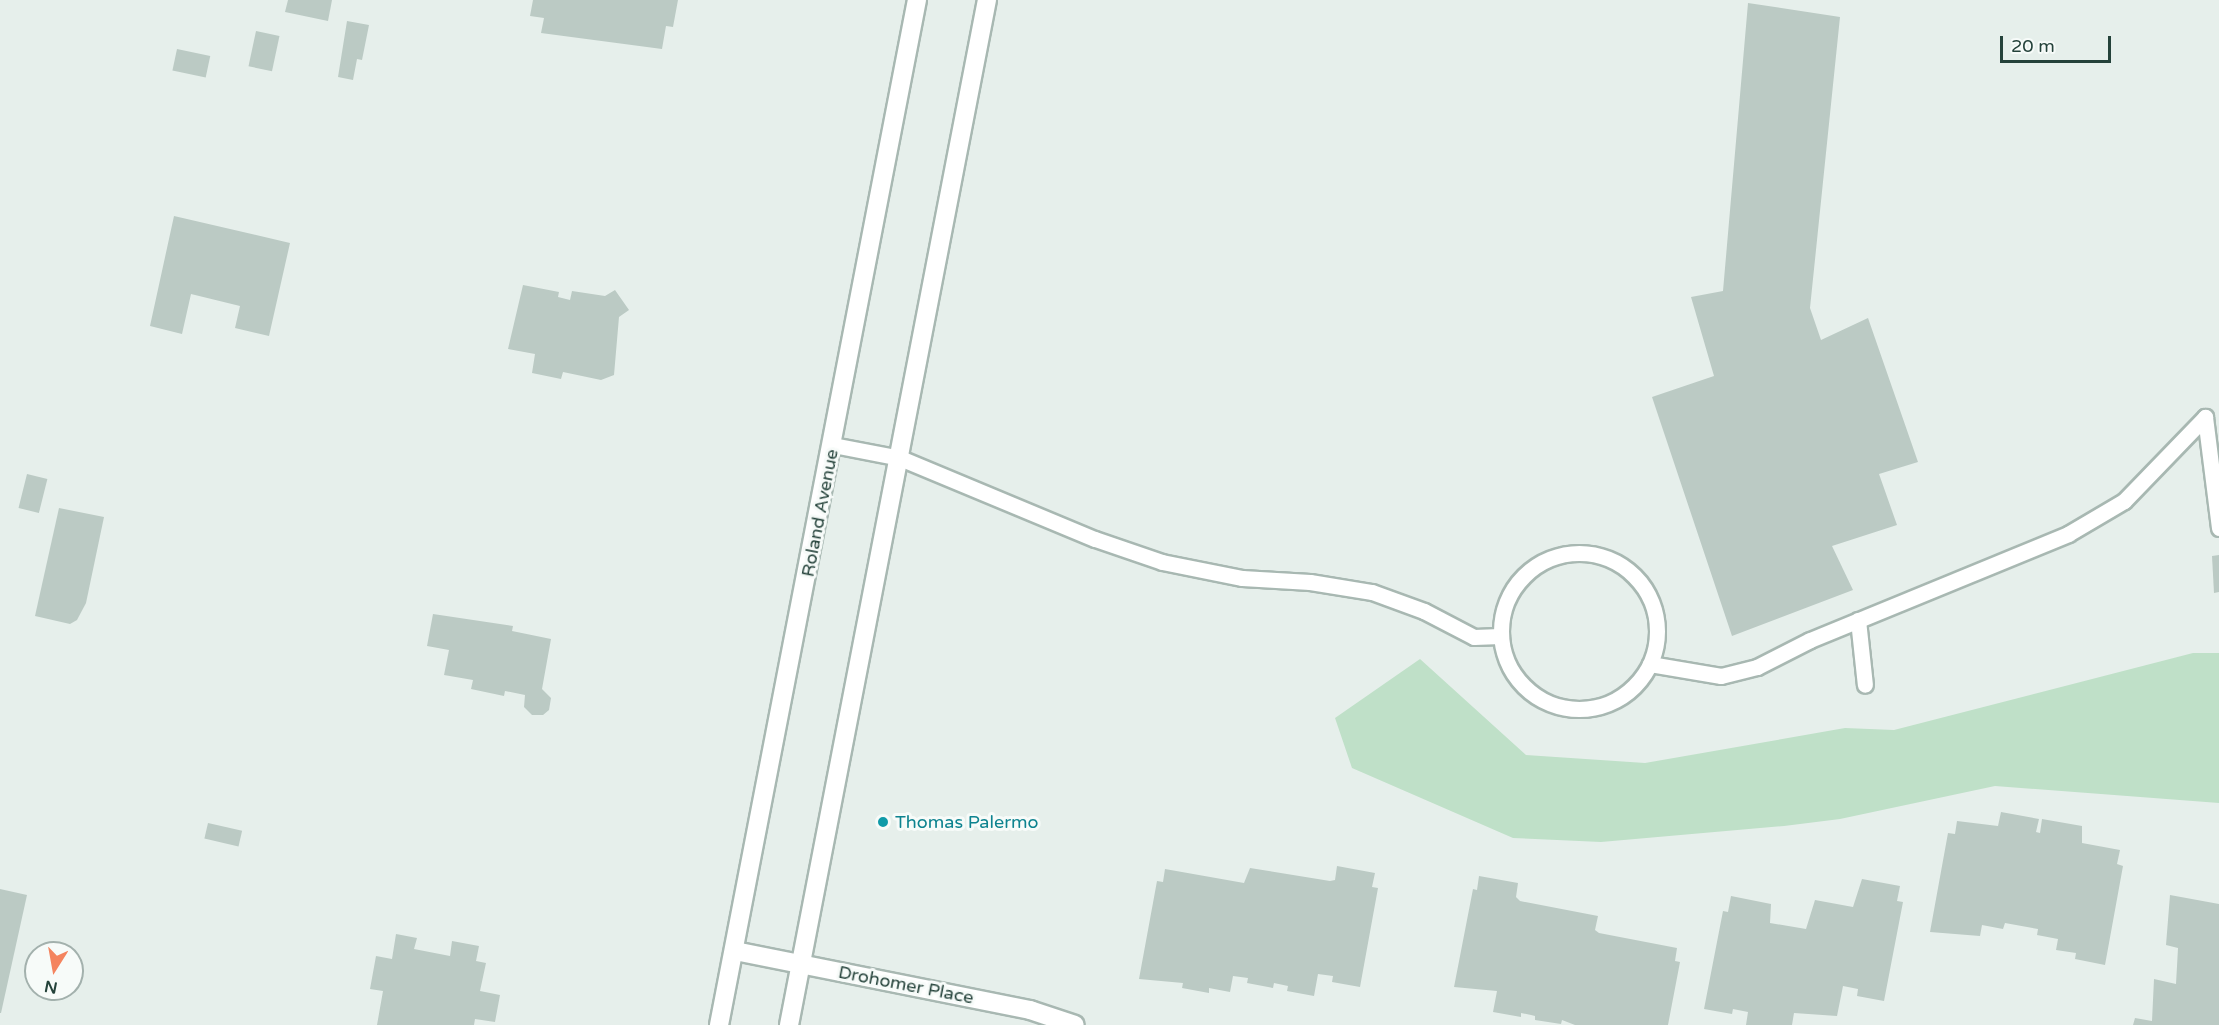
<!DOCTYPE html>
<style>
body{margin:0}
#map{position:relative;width:2219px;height:1025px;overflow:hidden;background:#e6efeb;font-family:"Varela Round",sans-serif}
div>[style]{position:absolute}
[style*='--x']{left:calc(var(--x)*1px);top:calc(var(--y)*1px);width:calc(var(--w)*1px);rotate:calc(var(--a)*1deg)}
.green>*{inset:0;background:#bfe0c8}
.building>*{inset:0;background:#bbcac4;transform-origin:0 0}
.roads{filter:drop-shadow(2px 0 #a8b8b2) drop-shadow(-2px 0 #a8b8b2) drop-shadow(0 2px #a8b8b2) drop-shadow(0 -2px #a8b8b2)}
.service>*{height:15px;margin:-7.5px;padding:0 7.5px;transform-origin:7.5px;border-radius:7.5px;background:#fff}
.service>.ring{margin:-7.5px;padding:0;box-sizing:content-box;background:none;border:15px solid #fff;border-radius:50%}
.minor>*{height:18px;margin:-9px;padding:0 9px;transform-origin:9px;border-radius:9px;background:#fff}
.tertiary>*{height:18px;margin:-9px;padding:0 9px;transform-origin:9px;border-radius:9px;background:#fff}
.dots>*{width:16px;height:16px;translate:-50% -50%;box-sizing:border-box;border:3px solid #f7fbf9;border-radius:50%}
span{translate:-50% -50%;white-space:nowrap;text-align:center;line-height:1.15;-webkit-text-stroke:6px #f7fbf9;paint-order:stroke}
.street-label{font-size:18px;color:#24423a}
.culture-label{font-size:18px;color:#0d838f}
.left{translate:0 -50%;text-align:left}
.north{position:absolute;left:24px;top:941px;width:60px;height:60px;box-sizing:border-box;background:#f7fbf9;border:2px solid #a3b1ad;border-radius:50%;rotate:191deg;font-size:16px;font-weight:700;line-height:24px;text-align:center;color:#24423a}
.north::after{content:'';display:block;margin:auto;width:21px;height:27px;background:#f4845f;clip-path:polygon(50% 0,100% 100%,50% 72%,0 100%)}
.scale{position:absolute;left:2000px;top:36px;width:111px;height:27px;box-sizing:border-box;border:3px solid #24423a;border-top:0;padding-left:8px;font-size:18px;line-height:21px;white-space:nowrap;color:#24423a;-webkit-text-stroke:4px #f7fbf9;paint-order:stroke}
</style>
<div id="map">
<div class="green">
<i style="clip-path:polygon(2193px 653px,2219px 653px,2219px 803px,1995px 786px,1840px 819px,1784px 826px,1601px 842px,1513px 838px,1352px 768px,1335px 718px,1420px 659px,1526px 755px,1645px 763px,1845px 728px,1894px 730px)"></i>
</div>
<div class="building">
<i style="clip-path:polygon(288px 0,332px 0,328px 21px,285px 12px)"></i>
<i style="clip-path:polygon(533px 0,678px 0,673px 27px,666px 26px,662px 49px,541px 33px,544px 18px,530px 16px)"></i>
<i style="clip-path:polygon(1748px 3px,1840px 17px,1810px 308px,1821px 340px,1868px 318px,1918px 462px,1879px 474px,1897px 525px,1832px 546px,1853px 590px,1732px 636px,1652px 397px,1714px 376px,1691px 297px,1723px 291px)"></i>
<i style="clip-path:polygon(347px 21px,369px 25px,362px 60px,357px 59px,353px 80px,338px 77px)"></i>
<i style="left:256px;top:31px;width:24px;height:36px;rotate:12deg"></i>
<i style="left:177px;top:49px;width:34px;height:22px;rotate:12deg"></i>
<i style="clip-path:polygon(174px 216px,290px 243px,269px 336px,235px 328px,240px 306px,191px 294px,182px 334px,150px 326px)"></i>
<i style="clip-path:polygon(523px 285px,559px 292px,558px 297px,570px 300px,572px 291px,605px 296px,615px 290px,629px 310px,619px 317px,614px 375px,601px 380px,563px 372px,561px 379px,532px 373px,535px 354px,508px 349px)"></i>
<i style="left:27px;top:474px;width:21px;height:35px;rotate:14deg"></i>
<i style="clip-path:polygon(59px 508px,104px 517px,86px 603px,77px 620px,70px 624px,35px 616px)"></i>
<i style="clip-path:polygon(2219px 555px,2219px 592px,2214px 593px,2212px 556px)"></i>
<i style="clip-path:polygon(433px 614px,513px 626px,512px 631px,551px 639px,542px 689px,551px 698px,549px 710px,543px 715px,532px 715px,524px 707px,525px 695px,505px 691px,504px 696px,471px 689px,473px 680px,444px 675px,449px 650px,427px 646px)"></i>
<i style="clip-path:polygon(2001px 812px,2039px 819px,2036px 832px,2040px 833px,2042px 819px,2082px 826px,2082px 843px,2120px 850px,2117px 864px,2123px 866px,2105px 965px,2075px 959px,2076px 953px,2056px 950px,2058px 939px,2037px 935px,2038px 929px,2005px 923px,2003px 929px,1982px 925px,1980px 936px,1930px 932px,1948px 833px,1955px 834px,1957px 821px,1998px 826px)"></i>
<i style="left:208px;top:823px;width:35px;height:16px;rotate:13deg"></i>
<i style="clip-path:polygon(1337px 866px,1375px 873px,1372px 887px,1378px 888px,1360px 987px,1332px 982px,1333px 976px,1318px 974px,1314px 996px,1287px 991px,1288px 986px,1274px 983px,1273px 988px,1247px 983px,1248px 978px,1233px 976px,1230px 992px,1209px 988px,1209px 993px,1182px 988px,1183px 983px,1139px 979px,1157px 881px,1163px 882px,1165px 869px,1244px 883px,1250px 868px,1330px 881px,1335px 880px)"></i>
<i style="clip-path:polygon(1479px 876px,1518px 883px,1516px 897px,1520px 901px,1598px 916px,1595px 930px,1599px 933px,1677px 948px,1675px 961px,1680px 962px,1668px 1025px,1575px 1025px,1562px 1020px,1561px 1024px,1535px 1020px,1535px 1016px,1531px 1015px,1521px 1013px,1521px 1017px,1493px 1012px,1497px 991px,1454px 987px,1473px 889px,1477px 890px)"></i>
<i style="clip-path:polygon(1862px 879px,1900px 886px,1897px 901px,1903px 902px,1884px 1001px,1857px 996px,1858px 989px,1843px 986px,1837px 1016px,1794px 1013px,1792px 1025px,1746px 1025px,1748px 1012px,1733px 1009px,1732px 1014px,1704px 1009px,1723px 911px,1728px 912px,1731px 896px,1771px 904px,1770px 923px,1806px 929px,1815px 900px,1853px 907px)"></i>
<i style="clip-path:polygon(0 889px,27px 895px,1px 1013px,0 1013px)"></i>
<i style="clip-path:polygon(2170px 895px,2219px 904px,2219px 1025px,2133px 1025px,2135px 1018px,2152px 1021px,2154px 979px,2176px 984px,2178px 948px,2166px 945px)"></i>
<i style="clip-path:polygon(396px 934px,417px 938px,414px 949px,450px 956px,452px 941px,479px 946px,476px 961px,486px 963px,480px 991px,500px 995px,495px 1022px,475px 1019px,474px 1025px,377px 1025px,383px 991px,370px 989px,376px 956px,392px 959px)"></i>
</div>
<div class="roads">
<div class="service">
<i style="--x:833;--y:445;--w:68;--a:11"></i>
<i style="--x:900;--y:458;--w:211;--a:22.6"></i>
<i style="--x:1095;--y:539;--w:71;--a:18.9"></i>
<i style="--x:1162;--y:562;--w:82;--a:11.3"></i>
<i style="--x:1242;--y:578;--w:68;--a:3.4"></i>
<i style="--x:1310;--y:582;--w:63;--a:9.2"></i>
<i style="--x:1372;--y:592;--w:55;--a:20.1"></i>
<i style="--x:1424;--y:611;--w:56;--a:27.5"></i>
<i style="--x:1474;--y:637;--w:26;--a:-2"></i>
<i class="ring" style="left:1501px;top:553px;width:141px;height:141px"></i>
<i style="--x:1858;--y:620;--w:65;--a:83.9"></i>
<i style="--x:1650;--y:664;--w:72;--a:9.6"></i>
<i style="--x:1721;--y:676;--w:37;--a:-14"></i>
<i style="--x:1757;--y:667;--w:59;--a:-27"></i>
<i style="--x:1810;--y:640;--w:279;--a:-22.3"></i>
<i style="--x:2068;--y:534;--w:65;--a:-30.5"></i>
<i style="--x:2124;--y:501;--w:117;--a:-46"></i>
<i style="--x:2205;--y:417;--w:112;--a:82.8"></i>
</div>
<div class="minor">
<i style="--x:735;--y:951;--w:301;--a:11.3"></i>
<i style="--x:1030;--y:1010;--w:47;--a:18.4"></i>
</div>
<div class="tertiary">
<i style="--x:719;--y:1025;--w:1044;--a:-79.07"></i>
<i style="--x:789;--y:1025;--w:1044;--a:-79.07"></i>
</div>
</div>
<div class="dots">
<i style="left:883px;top:822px;background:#0f9aa8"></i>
</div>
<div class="street-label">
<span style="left:820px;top:513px;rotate:-79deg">Roland Avenue</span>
<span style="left:906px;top:985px;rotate:11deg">Drohomer Place</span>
</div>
<div class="culture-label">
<span class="left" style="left:895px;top:822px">Thomas Palermo</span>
</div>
<div class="north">N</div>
<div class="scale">20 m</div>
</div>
